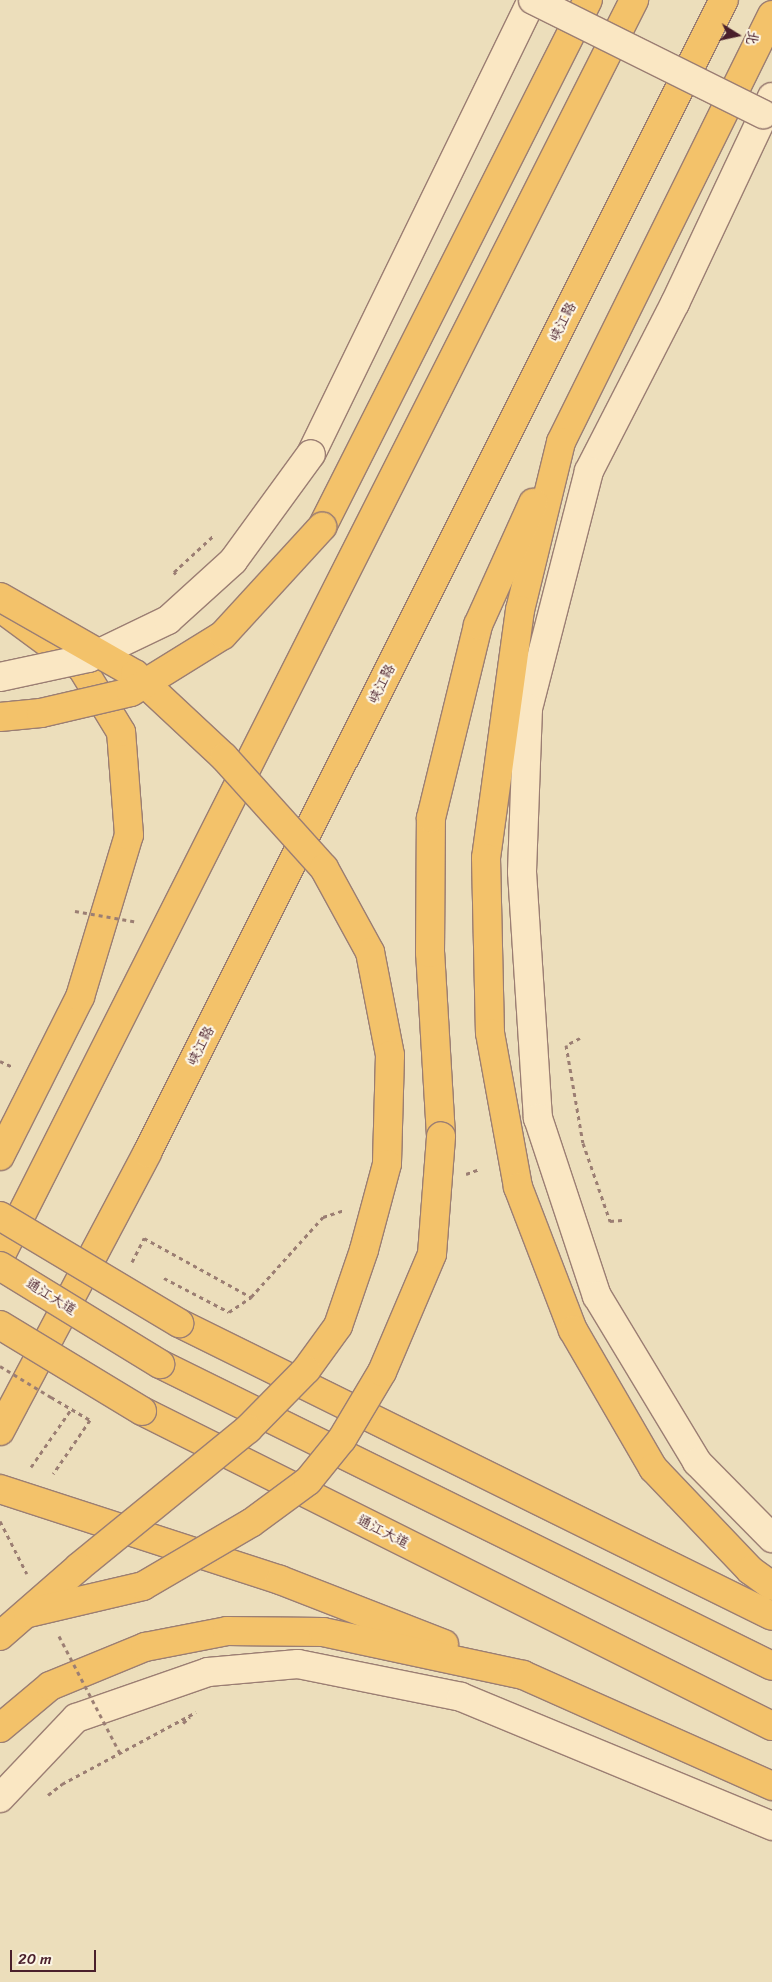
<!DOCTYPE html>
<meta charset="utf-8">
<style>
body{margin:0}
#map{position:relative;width:772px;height:1982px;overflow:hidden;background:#ecdebb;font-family:Sriracha,"LXGW WenKai TC",sans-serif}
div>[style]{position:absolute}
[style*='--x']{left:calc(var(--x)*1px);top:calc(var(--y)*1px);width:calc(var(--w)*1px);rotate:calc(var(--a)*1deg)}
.path>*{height:3px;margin-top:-1.5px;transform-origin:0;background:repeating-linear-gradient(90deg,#9b7e73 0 4px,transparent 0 8px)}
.roads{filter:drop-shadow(1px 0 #9b7e73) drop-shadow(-1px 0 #9b7e73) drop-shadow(0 1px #9b7e73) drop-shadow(0 -1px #9b7e73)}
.secondary>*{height:28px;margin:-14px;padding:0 14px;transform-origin:14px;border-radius:14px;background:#fae7c3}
.primary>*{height:28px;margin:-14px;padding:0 14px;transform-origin:14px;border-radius:14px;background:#f3c26a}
.highway>*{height:28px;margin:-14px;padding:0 14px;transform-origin:14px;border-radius:14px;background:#f3c26a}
.path-bridge>*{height:3px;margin-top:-1.5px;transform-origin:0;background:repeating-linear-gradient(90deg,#9b7e73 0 4px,transparent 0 8px)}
.bridges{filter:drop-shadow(1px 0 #9b7e73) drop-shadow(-1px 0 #9b7e73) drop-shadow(0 1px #9b7e73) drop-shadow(0 -1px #9b7e73)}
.secondary-bridge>*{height:28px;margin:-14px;padding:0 14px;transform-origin:14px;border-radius:14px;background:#fae7c3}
.primary-bridge>*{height:28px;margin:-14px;padding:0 14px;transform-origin:14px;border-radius:14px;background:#f3c26a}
.highway-bridge>*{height:28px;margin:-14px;padding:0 14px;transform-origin:14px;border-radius:14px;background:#f3c26a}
span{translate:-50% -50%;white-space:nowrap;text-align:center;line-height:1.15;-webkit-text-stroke:4.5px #fcf5e5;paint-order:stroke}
.street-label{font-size:14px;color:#4a1f2b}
.north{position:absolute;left:712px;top:10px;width:50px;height:50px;-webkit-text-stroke:4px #fcf5e5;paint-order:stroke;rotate:100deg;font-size:14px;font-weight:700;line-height:20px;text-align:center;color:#4a1f2b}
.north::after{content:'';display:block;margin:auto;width:18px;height:22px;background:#4a1f2b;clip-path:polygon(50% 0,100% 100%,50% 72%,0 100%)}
.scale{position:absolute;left:10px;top:1950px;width:86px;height:22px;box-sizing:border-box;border:2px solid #4a1f2b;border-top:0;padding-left:6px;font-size:15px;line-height:18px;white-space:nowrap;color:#4a1f2b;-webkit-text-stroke:4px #fcf5e5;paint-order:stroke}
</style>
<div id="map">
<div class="path">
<i style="--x:176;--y:574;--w:3;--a:-135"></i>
<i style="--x:174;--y:572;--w:53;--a:-42.7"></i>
<i style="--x:580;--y:1038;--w:16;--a:153"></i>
<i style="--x:566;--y:1045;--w:99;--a:80.2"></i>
<i style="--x:583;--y:1143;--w:83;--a:70.9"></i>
<i style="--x:610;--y:1221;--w:12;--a:-5"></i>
<i style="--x:0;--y:1061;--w:14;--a:25"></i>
<i style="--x:466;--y:1174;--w:15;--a:-20"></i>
<i style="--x:132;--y:1262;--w:27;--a:-63"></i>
<i style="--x:144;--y:1238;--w:122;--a:28.9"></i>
<i style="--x:164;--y:1278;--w:73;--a:27.6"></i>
<i style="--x:229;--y:1312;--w:27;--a:-34"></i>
<i style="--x:251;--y:1297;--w:108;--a:-48"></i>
<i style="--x:323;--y:1217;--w:23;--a:-18"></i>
<i style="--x:51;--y:1397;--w:45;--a:30.5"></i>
<i style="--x:90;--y:1420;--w:65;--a:124.4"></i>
<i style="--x:31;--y:1467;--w:72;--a:-55.2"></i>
<i style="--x:0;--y:1521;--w:59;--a:63"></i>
<i style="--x:183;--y:1723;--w:9;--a:-41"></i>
<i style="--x:48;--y:1795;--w:18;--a:-38"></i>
<i style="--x:62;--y:1784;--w:152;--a:-28.2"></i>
</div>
<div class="roads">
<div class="secondary">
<i style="--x:772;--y:97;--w:228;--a:115.2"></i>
<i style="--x:675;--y:303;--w:189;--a:117.1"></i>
<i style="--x:589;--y:471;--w:245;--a:104.4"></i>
<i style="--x:528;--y:708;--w:164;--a:92.1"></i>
<i style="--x:522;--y:872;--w:247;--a:86.3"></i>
<i style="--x:538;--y:1118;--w:188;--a:71.7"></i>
<i style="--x:597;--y:1296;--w:194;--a:58.9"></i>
<i style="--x:697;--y:1462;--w:107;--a:45.4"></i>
<i style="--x:311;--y:454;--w:505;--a:-64.04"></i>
<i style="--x:0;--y:1798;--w:110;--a:-46.5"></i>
<i style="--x:76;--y:1718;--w:140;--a:-19.2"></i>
<i style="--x:208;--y:1672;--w:90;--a:-5.1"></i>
<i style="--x:298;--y:1664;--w:166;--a:11.4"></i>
<i style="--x:461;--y:1697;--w:337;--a:22.5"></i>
</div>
<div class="primary">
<i style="--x:160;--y:1364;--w:682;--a:26.26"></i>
<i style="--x:142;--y:1411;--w:704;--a:26.57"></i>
</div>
<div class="highway">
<i style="--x:772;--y:15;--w:476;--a:116.3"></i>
<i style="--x:561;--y:442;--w:173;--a:103.7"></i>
<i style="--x:520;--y:610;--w:250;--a:97.8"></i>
<i style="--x:486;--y:858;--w:175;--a:88.7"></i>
<i style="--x:490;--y:1033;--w:157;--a:79.7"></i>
<i style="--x:518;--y:1187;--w:153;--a:69"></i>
<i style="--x:573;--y:1330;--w:160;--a:59.9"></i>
<i style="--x:653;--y:1468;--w:141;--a:46.4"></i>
<i style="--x:750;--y:1570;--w:27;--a:36"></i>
<i style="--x:322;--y:527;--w:590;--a:-63.22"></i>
<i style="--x:441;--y:1136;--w:183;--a:-93.4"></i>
<i style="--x:430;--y:953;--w:135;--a:-89.6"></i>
<i style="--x:431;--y:818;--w:199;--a:-76.3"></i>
<i style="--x:478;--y:625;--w:134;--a:-65.7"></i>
<i style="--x:0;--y:1156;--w:178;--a:-63.3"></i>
<i style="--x:80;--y:997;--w:169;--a:-73.2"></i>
<i style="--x:129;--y:835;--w:103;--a:-94.4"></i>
<i style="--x:121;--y:732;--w:75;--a:-121.4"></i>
<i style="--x:82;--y:668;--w:91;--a:-143.5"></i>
<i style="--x:0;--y:1257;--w:1408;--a:-63.23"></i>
<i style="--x:179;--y:1323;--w:661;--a:26.29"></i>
<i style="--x:0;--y:1431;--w:314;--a:-62.1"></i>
<i style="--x:147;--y:1153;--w:1289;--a:-63.42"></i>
<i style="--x:0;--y:1489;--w:294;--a:18"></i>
<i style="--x:280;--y:1580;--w:176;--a:21.3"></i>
<i style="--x:0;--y:1728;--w:65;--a:-40"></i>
<i style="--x:50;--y:1686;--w:103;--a:-22.3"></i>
<i style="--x:145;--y:1647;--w:84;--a:-11"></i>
<i style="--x:227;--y:1631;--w:96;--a:0.6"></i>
<i style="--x:323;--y:1632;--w:205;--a:12.1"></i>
<i style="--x:523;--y:1675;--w:273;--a:24"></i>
</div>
</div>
<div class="path-bridge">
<i style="--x:75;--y:911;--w:64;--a:9.9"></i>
<i style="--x:0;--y:1366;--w:60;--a:31.3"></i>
<i style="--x:59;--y:1636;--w:132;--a:62.5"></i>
</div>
<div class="bridges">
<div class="secondary-bridge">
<i style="--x:533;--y:0;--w:257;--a:26.4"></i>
<i style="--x:0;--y:677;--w:91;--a:-12.1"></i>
<i style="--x:89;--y:658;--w:88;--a:-25.7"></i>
<i style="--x:168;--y:620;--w:88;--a:-42.2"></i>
<i style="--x:233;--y:561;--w:132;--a:-53.9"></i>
</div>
<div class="primary-bridge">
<i style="--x:0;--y:1266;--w:188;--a:31.5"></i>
<i style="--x:0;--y:1325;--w:166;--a:31.2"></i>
</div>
<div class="highway-bridge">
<i style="--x:0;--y:597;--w:155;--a:29.7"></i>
<i style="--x:135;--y:674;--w:122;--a:43"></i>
<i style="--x:224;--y:757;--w:149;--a:48"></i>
<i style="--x:324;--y:868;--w:96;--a:61.3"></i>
<i style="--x:370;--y:952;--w:105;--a:79"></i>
<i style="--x:390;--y:1055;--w:109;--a:91.6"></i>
<i style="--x:387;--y:1164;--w:89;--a:105"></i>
<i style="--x:364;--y:1250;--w:80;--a:108.9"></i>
<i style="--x:338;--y:1326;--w:54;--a:126"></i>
<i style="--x:306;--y:1370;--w:83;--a:134.5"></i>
<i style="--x:248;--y:1429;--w:218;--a:140.8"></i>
<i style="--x:79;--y:1567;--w:105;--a:138.9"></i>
<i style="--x:0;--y:717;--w:41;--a:-5.6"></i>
<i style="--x:41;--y:713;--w:92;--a:-13.1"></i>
<i style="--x:131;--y:692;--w:108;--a:-31.8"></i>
<i style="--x:223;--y:635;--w:147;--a:-47.5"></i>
<i style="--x:0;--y:1216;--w:209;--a:30.9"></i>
<i style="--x:28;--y:1613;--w:118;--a:-13.2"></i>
<i style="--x:143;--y:1586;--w:125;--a:-30.3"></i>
<i style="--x:251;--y:1523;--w:71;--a:-36.4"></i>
<i style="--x:308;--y:1481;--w:54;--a:-51"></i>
<i style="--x:342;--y:1439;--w:78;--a:-59.2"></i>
<i style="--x:382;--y:1372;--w:128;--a:-67"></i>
<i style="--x:432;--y:1254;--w:118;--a:-85.6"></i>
</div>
</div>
<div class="street-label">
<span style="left:563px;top:322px;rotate:-63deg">峡江路</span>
<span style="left:382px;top:684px;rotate:-63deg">峡江路</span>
<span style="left:201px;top:1046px;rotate:-63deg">峡江路</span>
<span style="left:51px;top:1297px;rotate:32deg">通江大道</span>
<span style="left:383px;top:1532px;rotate:27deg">通江大道</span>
</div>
<div class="north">北</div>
<div class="scale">20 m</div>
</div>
